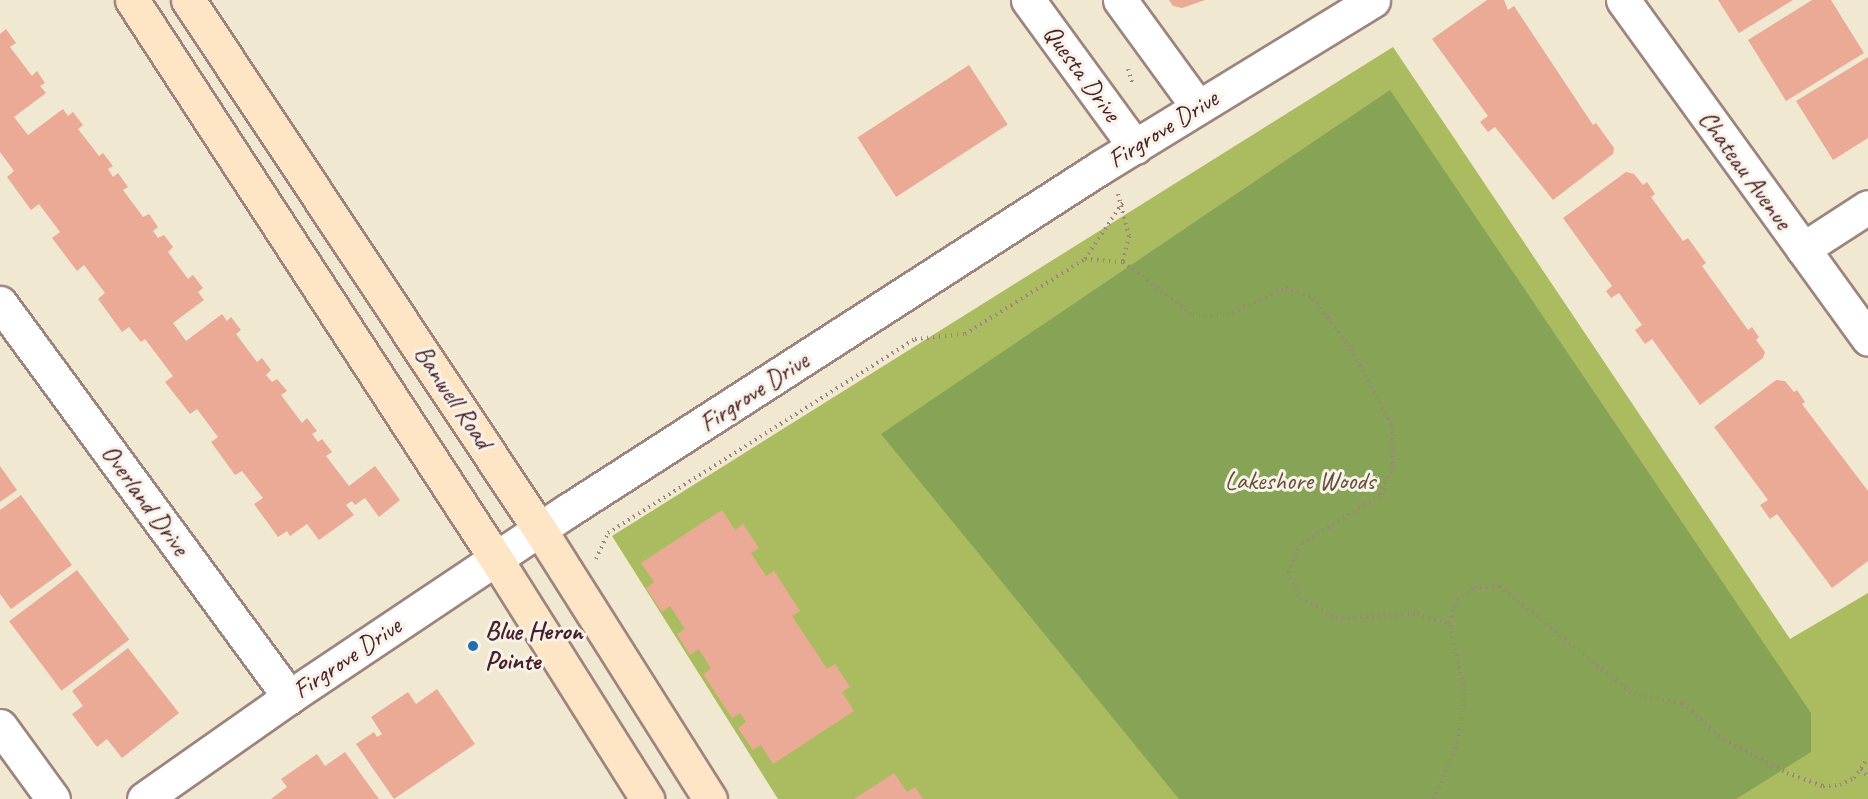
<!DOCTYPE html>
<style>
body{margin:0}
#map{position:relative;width:1868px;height:799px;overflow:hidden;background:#f0e8d0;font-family:Caveat,sans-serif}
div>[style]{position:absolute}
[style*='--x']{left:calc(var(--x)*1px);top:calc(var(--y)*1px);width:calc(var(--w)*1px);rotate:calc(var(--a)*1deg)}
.green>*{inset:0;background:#aabc5f}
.forest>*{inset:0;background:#87a456}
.building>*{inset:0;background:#ebaa96;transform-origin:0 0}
.path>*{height:4px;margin-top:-2px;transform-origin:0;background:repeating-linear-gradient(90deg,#9d847e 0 1.5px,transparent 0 6px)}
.roads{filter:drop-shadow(2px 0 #9d847e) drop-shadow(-2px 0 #9d847e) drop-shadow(0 2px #9d847e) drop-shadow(0 -2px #9d847e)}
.minor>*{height:33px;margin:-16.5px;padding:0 16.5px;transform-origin:16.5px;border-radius:16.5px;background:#fff}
.secondary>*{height:33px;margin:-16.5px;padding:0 16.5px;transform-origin:16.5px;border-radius:16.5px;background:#fde5c5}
.dots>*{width:16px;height:16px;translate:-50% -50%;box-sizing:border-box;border:3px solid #f7f3e8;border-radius:50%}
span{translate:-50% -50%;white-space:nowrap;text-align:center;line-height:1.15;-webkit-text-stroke:6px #f7f3e8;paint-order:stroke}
.street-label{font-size:26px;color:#4a1f2b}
.park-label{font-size:26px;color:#674e3b}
.poi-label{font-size:26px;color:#4a1f2b;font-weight:700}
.left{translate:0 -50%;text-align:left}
</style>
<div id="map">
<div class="green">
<i style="clip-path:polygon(1393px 47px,1790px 639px,1868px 593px,1868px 799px,778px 799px,612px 536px)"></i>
</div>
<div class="forest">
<i style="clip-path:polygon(1390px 90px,1811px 713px,1811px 752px,1736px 799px,1179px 799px,881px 434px)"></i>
</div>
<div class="building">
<i style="clip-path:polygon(1169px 0,1205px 0,1182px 8px,1173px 6px)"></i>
<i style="clip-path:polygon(1487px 0,1504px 0,1508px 10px,1514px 6px,1593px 125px,1596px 123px,1614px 148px,1613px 154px,1553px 200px,1495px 127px,1488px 132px,1480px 122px,1488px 116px,1432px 39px)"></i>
<i style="clip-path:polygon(1718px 0,1793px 0,1739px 33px)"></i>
<i style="clip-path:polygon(1812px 0,1831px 0,1864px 53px,1786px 101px,1748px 40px)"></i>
<i style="clip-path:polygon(6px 29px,16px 43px,10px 47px,32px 76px,37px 71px,45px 83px,40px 86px,46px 93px,14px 117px,28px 135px,63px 109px,68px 116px,73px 112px,83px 125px,78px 129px,99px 156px,103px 153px,113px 166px,108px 169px,113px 177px,118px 173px,128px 187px,123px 190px,143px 217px,149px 214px,158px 227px,153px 231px,158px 238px,164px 235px,173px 247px,168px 252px,188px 279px,193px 275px,203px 288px,198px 292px,204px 300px,173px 323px,186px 341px,222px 314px,227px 321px,231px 317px,241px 330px,236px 334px,257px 362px,262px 358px,271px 370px,266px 375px,272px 382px,277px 379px,287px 391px,281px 395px,302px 423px,307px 418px,317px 431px,312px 434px,318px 442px,322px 439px,332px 452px,326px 456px,349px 486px,375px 466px,400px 500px,379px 517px,365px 498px,355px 505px,352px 501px,346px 505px,354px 515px,319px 540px,307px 524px,290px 536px,287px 531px,278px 537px,254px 504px,263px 498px,242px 471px,235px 475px,211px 442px,218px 437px,197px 409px,190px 414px,165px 382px,173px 376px,145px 339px,141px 342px,129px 327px,122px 332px,98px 299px,105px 293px,84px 265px,77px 271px,52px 238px,60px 232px,39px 204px,31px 210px,7px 177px,14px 171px,0 152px,0 34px)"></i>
<i style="clip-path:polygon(1868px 57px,1868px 138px,1833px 160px,1796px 101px)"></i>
<i style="left:969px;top:65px;width:71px;height:133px;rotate:57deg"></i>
<i style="clip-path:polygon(1626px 172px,1634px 174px,1643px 185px,1647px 182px,1655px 194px,1651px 197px,1683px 241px,1688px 238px,1706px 263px,1702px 266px,1748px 330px,1752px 327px,1759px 337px,1756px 340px,1765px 352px,1763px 358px,1700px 405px,1652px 339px,1645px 344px,1635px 330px,1642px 325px,1619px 293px,1611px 298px,1606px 291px,1612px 286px,1563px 218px)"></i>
<i style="clip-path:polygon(1776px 380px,1785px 381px,1794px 392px,1797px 390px,1805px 402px,1802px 404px,1868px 491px,1868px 561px,1832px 588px,1777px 514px,1770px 519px,1760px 505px,1768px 500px,1714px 427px)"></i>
<i style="clip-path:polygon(0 466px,17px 490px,0 502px)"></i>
<i style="clip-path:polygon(21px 495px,72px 565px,11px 609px,0 594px,0 510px)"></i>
<i style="clip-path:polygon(722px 510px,735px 530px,743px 524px,759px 548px,751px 553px,766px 576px,774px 571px,800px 611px,792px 616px,827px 669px,835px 664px,850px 687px,842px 692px,854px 711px,773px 764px,761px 745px,753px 750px,738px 728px,746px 722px,740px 713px,732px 718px,703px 674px,711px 669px,699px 649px,690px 655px,677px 634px,685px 629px,670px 606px,662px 612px,646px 588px,654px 582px,641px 563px)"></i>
<i style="left:77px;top:570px;width:87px;height:85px;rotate:53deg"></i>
<i style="clip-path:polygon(128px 648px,179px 713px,122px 758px,107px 739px,97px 747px,72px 714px,83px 706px,72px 691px)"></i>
<i style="clip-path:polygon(437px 689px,475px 744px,394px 799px,356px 744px,374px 732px,377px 737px,382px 734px,371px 717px,408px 692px,416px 704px)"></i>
<i style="clip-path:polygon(345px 752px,379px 799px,271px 799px,287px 787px,281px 779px,317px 754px,325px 766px)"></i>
<i style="clip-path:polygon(894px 773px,907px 792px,915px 787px,923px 799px,854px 799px)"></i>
</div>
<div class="path">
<i style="--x:1128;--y:69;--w:17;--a:73"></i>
<i style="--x:1118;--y:194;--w:43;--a:75.3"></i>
<i style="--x:1129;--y:236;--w:27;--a:103"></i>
<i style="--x:1085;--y:259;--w:69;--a:-56.3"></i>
<i style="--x:596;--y:559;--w:29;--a:-65"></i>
<i style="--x:608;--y:533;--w:363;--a:-32.3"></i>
<i style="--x:915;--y:339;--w:50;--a:-5.7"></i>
<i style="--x:965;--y:334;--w:142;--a:-32"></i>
<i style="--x:1085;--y:259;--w:38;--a:5"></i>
<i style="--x:1123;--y:262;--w:88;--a:37.1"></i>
<i style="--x:1193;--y:315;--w:34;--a:0"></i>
<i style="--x:1227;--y:315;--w:65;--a:-24.6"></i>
<i style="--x:1286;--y:288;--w:29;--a:20"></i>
<i style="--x:1313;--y:298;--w:64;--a:53.3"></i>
<i style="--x:1351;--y:349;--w:87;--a:62"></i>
<i style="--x:1392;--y:426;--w:40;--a:88.6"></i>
<i style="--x:1393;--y:466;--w:32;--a:114"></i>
<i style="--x:1380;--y:495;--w:93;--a:148.2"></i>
<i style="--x:1301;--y:544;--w:31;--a:115"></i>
<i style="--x:1288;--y:572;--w:29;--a:65"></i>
<i style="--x:1300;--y:598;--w:41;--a:29.1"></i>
<i style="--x:1336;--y:618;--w:81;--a:-2.8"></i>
<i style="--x:1417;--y:614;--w:33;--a:16"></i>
<i style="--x:1861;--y:769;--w:11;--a:49"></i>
<i style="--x:1434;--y:799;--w:62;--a:-67.2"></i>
<i style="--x:1458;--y:742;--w:51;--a:-82.2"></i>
<i style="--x:1465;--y:691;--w:70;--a:-103.2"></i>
<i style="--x:1449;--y:623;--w:24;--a:-71"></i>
<i style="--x:1457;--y:600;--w:21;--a:-37"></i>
<i style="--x:1474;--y:587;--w:25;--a:-2"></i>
<i style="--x:1499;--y:586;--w:172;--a:38.9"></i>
<i style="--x:1633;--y:694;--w:51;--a:10.2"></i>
<i style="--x:1683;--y:703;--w:55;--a:42.1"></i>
<i style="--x:1724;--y:740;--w:71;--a:27.6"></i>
<i style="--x:1787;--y:773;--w:38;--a:20"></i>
<i style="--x:1823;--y:786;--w:17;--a:-3"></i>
<i style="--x:1840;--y:785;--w:16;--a:-27"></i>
<i style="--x:1854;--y:778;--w:24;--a:-55"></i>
</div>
<div class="roads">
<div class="minor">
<i style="--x:1028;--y:0;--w:182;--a:53.9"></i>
<i style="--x:1120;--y:0;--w:132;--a:53.9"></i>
<i style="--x:1623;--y:0;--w:418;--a:54.1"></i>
<i style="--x:1803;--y:249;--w:77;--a:-32.9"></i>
<i style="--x:0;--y:303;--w:489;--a:53.7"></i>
<i style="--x:0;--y:726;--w:90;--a:54"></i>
<i style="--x:144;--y:799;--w:177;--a:-35.1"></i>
<i style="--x:289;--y:697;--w:334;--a:-33.8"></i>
<i style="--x:567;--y:511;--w:635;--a:-32.79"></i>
<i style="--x:1101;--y:167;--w:319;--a:-31.5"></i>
</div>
<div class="secondary">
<i style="--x:132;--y:0;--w:667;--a:56.93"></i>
<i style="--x:496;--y:559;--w:284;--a:57.8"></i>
<i style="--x:188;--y:0;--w:636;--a:56.41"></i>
<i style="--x:540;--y:530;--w:318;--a:57.7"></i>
</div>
</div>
<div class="dots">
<i style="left:473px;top:646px;background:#1f6fb2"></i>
</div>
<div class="street-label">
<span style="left:1082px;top:73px;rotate:54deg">Questa Drive</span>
<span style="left:1163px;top:129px;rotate:-32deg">Firgrove Drive</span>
<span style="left:1745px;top:170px;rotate:54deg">Chateau Avenue</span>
<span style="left:754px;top:392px;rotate:-33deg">Firgrove Drive</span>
<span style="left:453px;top:397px;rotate:56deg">Banwell Road</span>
<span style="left:145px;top:500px;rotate:54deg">Overland Drive</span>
<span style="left:347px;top:658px;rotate:-34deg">Firgrove Drive</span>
</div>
<div class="park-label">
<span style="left:1300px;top:481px">Lakeshore Woods</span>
</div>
<div class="poi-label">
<span class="left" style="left:485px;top:646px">Blue Heron<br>Pointe</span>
</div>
</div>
